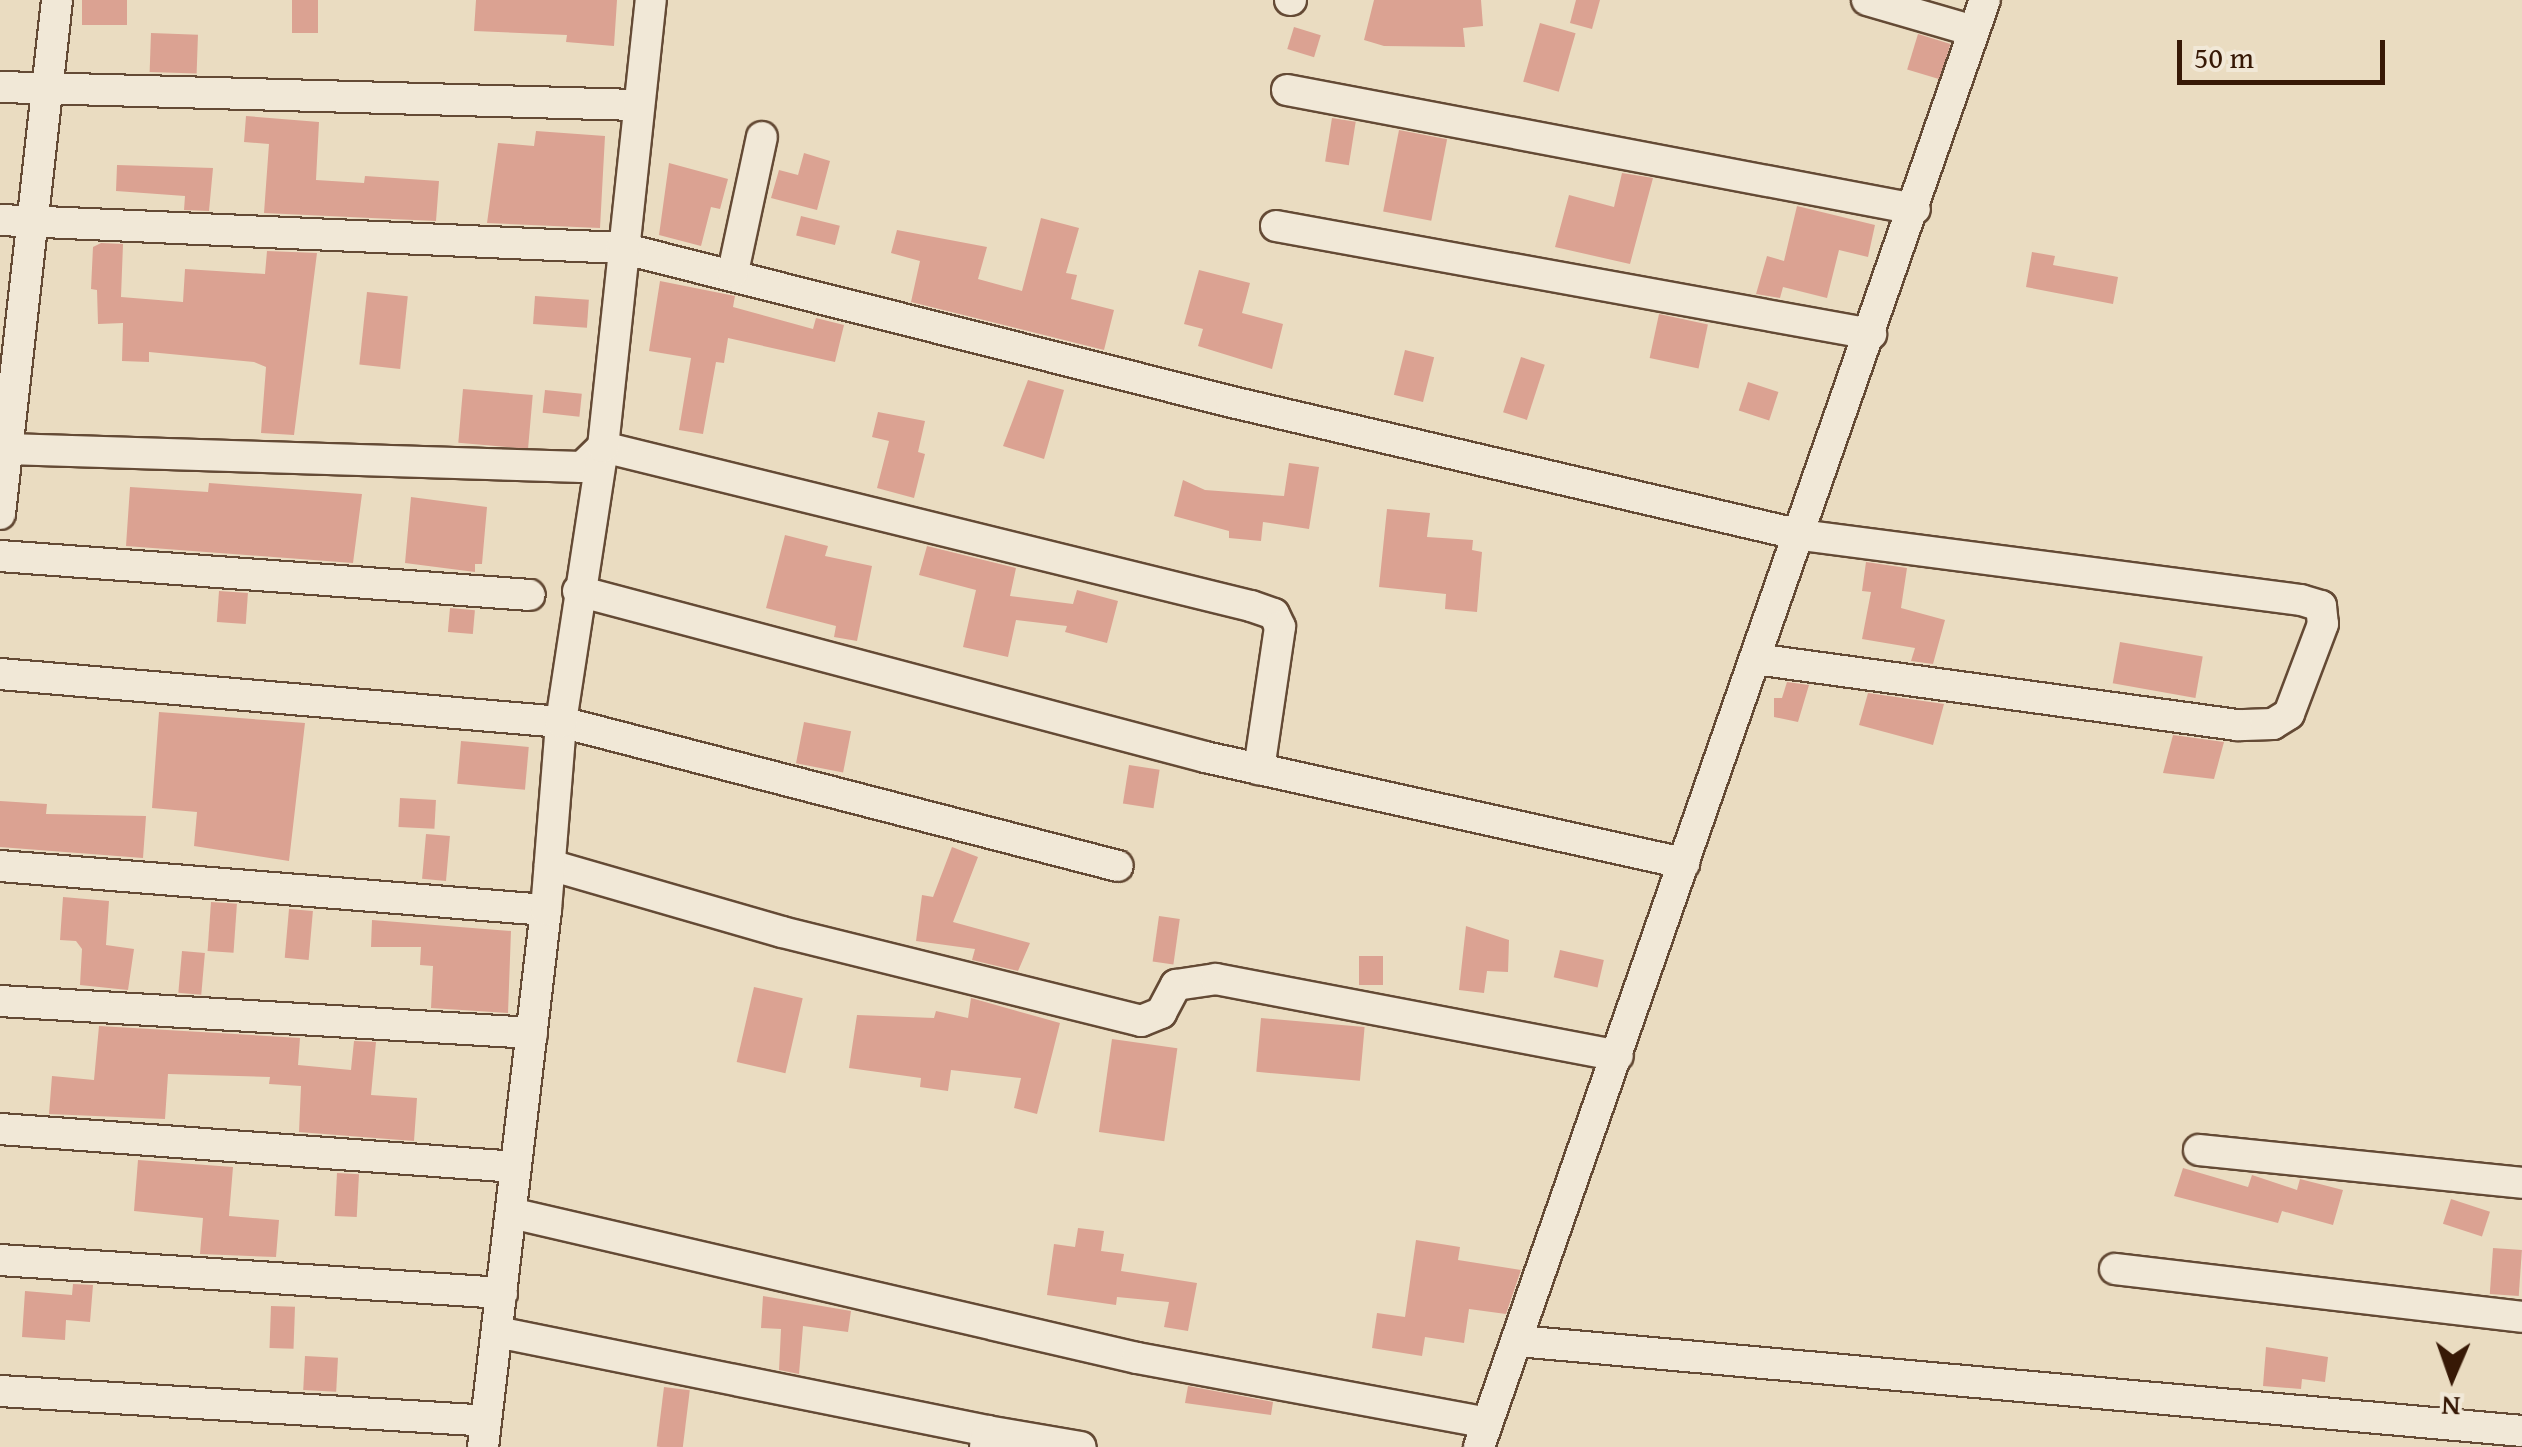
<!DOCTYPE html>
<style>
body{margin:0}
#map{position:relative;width:2522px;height:1447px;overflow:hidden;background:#eadcc1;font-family:"Gentium Book Plus",serif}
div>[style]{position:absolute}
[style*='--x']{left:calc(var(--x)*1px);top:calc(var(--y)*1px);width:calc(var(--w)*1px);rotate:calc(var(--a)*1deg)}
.building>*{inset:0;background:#dba292;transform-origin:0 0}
.roads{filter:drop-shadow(2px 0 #644a35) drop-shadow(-2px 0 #644a35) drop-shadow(0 2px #644a35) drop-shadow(0 -2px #644a35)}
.minor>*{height:30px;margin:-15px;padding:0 15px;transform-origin:15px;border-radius:15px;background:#f1e8d7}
span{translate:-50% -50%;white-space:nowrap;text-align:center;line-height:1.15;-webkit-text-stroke:8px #f1e8d7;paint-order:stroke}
.north{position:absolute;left:2402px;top:1327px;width:100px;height:100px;-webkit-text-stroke:8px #f1e8d7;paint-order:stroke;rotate:182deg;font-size:28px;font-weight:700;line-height:40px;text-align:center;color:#371906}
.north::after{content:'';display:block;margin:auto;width:35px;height:45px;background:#371906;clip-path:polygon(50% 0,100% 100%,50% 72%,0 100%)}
.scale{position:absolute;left:2177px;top:40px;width:208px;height:45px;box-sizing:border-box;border:5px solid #371906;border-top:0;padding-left:12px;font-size:30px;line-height:35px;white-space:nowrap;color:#371906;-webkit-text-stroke:8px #f1e8d7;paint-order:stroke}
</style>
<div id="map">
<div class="building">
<i style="left:82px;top:0;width:45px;height:25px"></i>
<i style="left:292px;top:0;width:26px;height:33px"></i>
<i style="clip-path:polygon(476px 0,617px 0,614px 46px,566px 42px,567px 35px,474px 31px)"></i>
<i style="clip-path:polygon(1374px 0,1481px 0,1483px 26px,1463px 28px,1465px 47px,1384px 46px,1364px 40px)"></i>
<i style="clip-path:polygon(1576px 0,1600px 0,1592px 29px,1570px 23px)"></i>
<i style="left:1540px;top:23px;width:37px;height:61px;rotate:16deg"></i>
<i style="left:1294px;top:27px;width:28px;height:23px;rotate:17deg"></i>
<i style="left:151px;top:33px;width:47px;height:39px;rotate:2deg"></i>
<i style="left:1918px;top:34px;width:34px;height:37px;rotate:17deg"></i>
<i style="clip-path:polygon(246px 116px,319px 122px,316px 180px,364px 183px,365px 176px,439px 181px,436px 221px,264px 213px,269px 144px,244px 142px)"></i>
<i style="left:1332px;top:118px;width:24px;height:44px;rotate:9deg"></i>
<i style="left:1399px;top:130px;width:49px;height:83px;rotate:11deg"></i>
<i style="clip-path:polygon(536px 131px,605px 136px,600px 228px,487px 223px,498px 143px,534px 146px)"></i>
<i style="clip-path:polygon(804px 153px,830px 161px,817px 210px,771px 198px,779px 170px,798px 175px)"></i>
<i style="clip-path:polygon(669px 163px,728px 179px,720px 209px,711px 207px,701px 246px,659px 235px)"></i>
<i style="clip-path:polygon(117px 165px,213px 168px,209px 211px,184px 210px,185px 196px,116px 191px)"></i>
<i style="clip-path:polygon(1622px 173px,1653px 178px,1630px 264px,1555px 247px,1569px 195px,1614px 207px)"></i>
<i style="clip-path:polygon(1797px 206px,1875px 225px,1868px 257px,1839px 250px,1827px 298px,1783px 287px,1780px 298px,1756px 294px,1767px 256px,1784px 261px)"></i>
<i style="left:801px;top:216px;width:40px;height:20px;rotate:14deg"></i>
<i style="clip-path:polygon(1041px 218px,1079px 228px,1066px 273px,1077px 275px,1071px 299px,1114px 310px,1104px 350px,911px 302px,920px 261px,891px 253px,897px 230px,987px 247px,978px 279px,1022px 291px)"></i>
<i style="clip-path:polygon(101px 243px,123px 244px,121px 297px,183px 302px,185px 269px,265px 274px,267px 251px,317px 253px,294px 435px,261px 433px,266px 367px,254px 362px,149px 352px,149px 362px,122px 361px,123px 323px,98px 324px,97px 290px,91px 289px,93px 247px)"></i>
<i style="clip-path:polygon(2032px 252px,2055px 256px,2053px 265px,2118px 277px,2113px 304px,2026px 287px)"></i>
<i style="clip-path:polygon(1199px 270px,1250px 283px,1242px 313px,1283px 324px,1272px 369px,1198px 346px,1203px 329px,1184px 324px)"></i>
<i style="clip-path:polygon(660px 281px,735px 296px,733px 307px,813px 329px,816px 318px,844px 325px,835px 362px,728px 338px,724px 363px,716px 362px,703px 434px,679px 430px,691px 358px,649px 351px)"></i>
<i style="left:367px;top:292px;width:41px;height:73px;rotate:6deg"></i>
<i style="left:535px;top:296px;width:54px;height:28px;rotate:4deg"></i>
<i style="left:1659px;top:314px;width:50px;height:45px;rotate:12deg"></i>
<i style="left:1405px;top:350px;width:30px;height:46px;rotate:14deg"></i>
<i style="left:1521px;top:357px;width:25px;height:58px;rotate:18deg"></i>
<i style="clip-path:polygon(1028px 380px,1064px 390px,1044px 459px,1003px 446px)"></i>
<i style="left:1748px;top:382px;width:32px;height:30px;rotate:18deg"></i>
<i style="left:463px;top:389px;width:70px;height:54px;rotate:5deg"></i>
<i style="left:545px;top:390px;width:37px;height:23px;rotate:6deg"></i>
<i style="clip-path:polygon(878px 412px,925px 421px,918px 452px,925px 454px,914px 498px,877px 488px,889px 441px,872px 437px)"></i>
<i style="clip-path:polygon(1289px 463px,1319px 467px,1309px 529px,1263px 522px,1261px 541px,1229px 538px,1229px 531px,1174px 516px,1183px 480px,1205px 490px,1284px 496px)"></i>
<i style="clip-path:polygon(209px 483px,362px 494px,353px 563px,126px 546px,130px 487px,208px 492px)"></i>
<i style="clip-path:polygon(411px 497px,487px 507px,482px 564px,475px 564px,475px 572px,405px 563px)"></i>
<i style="clip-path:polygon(1387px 509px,1430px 513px,1427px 537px,1473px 540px,1472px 550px,1482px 552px,1477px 612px,1445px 609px,1446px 594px,1379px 587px)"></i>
<i style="clip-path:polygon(785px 535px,828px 546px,825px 556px,872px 566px,857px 641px,834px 637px,836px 626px,766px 608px)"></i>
<i style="clip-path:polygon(927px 546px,1016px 568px,1010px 596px,1073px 604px,1077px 590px,1118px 601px,1107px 643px,1065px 632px,1067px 626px,1016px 620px,1008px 657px,963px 647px,976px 590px,919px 575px)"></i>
<i style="clip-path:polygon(1866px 562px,1907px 568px,1901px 608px,1945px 620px,1933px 664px,1911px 661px,1915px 648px,1862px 639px,1871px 592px,1862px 591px)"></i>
<i style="left:219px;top:591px;width:29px;height:31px;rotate:4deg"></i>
<i style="left:450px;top:608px;width:25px;height:24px;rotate:5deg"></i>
<i style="left:2120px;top:642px;width:84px;height:42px;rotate:10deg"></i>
<i style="clip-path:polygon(1787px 682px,1809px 685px,1798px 722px,1774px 717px,1774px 698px,1782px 698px)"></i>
<i style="clip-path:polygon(1868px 693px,1944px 704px,1933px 745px,1859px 725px)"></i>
<i style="clip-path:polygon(159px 712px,305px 723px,289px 861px,194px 846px,197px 812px,152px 808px)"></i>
<i style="left:804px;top:722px;width:48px;height:42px;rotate:11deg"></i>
<i style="clip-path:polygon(2173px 735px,2224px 742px,2214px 779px,2163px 773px)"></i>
<i style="left:461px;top:741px;width:68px;height:43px;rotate:5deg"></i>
<i style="left:1129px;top:765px;width:31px;height:39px;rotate:9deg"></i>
<i style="left:400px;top:798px;width:36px;height:29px;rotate:3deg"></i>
<i style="clip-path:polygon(0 801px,47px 804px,46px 814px,146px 816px,143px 858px,0 847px)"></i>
<i style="left:426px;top:834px;width:24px;height:45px;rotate:5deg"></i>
<i style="clip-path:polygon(952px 847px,978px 857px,953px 922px,1030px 943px,1018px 971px,972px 960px,975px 949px,916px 941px,922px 895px,933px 897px)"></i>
<i style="clip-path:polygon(63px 897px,109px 901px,106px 945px,134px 949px,128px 990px,80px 985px,82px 949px,76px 941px,60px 940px)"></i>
<i style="left:211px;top:902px;width:26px;height:49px;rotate:4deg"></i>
<i style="left:289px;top:909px;width:24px;height:49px;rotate:5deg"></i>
<i style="left:1159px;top:916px;width:21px;height:46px;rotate:8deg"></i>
<i style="clip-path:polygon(372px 920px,511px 931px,508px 1013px,431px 1008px,433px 966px,420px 965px,421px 947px,371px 947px)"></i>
<i style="clip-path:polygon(1466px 926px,1509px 940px,1508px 972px,1487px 971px,1484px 993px,1459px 990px)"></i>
<i style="left:1560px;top:950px;width:45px;height:28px;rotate:13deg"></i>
<i style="left:182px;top:951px;width:23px;height:42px;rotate:5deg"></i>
<i style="left:1359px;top:956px;width:24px;height:29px"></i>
<i style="left:754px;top:987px;width:50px;height:77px;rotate:13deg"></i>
<i style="clip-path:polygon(971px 998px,1060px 1023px,1037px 1114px,1014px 1108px,1021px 1078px,951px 1070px,948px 1091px,920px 1087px,921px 1078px,849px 1068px,857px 1015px,934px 1018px,936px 1011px,968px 1018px)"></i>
<i style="left:1261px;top:1018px;width:104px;height:54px;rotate:5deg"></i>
<i style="clip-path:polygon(99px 1026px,300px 1038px,298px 1065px,351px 1070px,354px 1041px,376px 1042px,371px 1095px,417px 1098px,414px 1141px,299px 1132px,301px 1086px,269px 1084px,270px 1077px,168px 1074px,165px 1119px,49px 1114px,52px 1076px,94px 1080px)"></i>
<i style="left:1112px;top:1039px;width:66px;height:94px;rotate:8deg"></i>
<i style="clip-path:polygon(138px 1160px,233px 1167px,229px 1216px,279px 1220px,276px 1257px,200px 1254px,203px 1218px,134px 1211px)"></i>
<i style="clip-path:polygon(2183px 1168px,2248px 1187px,2252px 1175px,2297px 1190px,2300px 1179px,2343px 1190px,2333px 1225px,2282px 1211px,2278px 1223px,2174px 1196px)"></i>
<i style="left:337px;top:1173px;width:22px;height:43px;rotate:3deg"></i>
<i style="left:2451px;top:1199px;width:41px;height:26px;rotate:18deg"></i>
<i style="clip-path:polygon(1078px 1228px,1104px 1231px,1101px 1251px,1124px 1254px,1121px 1271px,1197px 1283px,1188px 1331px,1164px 1327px,1169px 1302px,1117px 1297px,1116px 1305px,1047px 1295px,1054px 1244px,1075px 1247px)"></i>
<i style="clip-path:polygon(1416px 1240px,1460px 1247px,1458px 1260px,1521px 1270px,1506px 1314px,1469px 1309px,1464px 1343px,1425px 1337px,1422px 1356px,1372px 1348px,1377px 1313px,1405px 1317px)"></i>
<i style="left:2493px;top:1248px;width:29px;height:46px;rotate:4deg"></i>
<i style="clip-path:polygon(73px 1284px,93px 1285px,90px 1322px,66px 1320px,65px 1340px,22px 1337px,25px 1291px,72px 1295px)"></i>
<i style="clip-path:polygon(763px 1296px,851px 1311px,848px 1332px,803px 1326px,799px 1374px,779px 1370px,781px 1329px,761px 1328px)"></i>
<i style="left:271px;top:1306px;width:24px;height:42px;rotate:2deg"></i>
<i style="clip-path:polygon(2266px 1347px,2328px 1357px,2325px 1382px,2302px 1379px,2301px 1389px,2263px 1386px)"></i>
<i style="left:305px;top:1356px;width:33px;height:34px;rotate:3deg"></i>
<i style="clip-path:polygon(1188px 1386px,1273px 1402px,1271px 1415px,1185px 1403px)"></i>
<i style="left:664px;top:1387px;width:26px;height:60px;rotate:7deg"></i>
</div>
<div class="roads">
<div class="minor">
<i style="--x:1290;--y:0;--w:1;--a:0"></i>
<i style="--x:1867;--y:0;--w:111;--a:16.2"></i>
<i style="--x:0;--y:87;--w:637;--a:1.62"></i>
<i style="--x:1287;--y:90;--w:639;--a:10.73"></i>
<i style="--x:0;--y:220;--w:622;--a:2.58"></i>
<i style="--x:621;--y:248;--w:630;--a:14.15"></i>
<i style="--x:1232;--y:402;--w:584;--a:13.16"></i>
<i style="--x:1801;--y:535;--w:504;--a:7.41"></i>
<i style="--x:2301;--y:600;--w:21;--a:17"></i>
<i style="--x:2321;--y:606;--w:18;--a:84"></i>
<i style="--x:2323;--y:624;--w:96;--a:110.7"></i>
<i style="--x:2289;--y:714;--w:19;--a:148"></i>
<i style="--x:2273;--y:724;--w:36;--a:178"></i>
<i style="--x:2237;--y:725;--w:486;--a:-172.2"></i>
<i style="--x:1276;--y:226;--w:605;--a:10.29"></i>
<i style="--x:733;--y:272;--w:138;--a:-77.9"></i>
<i style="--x:7;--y:449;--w:575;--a:1.79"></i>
<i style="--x:582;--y:467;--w:29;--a:-44"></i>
<i style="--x:603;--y:447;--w:667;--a:13.79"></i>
<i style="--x:1251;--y:606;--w:24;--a:19"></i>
<i style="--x:1274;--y:614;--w:14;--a:65"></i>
<i style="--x:1280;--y:627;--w:144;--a:98.4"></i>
<i style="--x:0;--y:514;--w:517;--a:-83.67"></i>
<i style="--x:0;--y:556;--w:531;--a:4.21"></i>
<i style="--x:578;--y:591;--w:649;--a:14.83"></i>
<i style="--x:1205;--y:757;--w:491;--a:12.5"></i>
<i style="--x:0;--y:674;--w:563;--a:4.89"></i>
<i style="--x:561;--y:722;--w:575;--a:14.5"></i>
<i style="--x:550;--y:865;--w:241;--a:16.1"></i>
<i style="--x:782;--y:932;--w:370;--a:13.9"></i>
<i style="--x:1141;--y:1021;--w:22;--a:-22"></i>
<i style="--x:1161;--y:1013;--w:32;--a:-62"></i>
<i style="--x:1176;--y:985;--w:40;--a:-8.5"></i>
<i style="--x:1216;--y:979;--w:409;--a:10.8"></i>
<i style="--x:0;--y:866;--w:548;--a:4.61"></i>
<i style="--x:0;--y:1001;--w:533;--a:3.44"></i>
<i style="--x:0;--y:1129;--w:517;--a:4.21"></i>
<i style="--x:2199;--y:1150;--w:325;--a:5.8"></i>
<i style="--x:511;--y:1213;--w:643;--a:13.04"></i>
<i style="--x:1137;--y:1358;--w:356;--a:10.5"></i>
<i style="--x:0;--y:1260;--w:503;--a:3.76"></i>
<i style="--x:2115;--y:1269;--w:410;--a:6.7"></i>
<i style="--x:497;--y:1332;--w:500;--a:11.4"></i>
<i style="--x:987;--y:1431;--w:16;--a:97"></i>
<i style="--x:1518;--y:1341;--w:1008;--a:5.12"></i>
<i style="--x:0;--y:1391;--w:487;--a:3.5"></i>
<i style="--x:987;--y:1431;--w:95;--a:9.7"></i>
<i style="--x:483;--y:1447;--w:541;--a:-83.31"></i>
<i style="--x:546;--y:910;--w:189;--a:-85.4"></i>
<i style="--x:561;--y:722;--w:278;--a:-81.3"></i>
<i style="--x:603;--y:447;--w:450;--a:-83.9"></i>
<i style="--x:1479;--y:1447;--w:1533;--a:-70.73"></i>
</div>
</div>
<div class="north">N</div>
<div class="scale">50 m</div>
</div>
